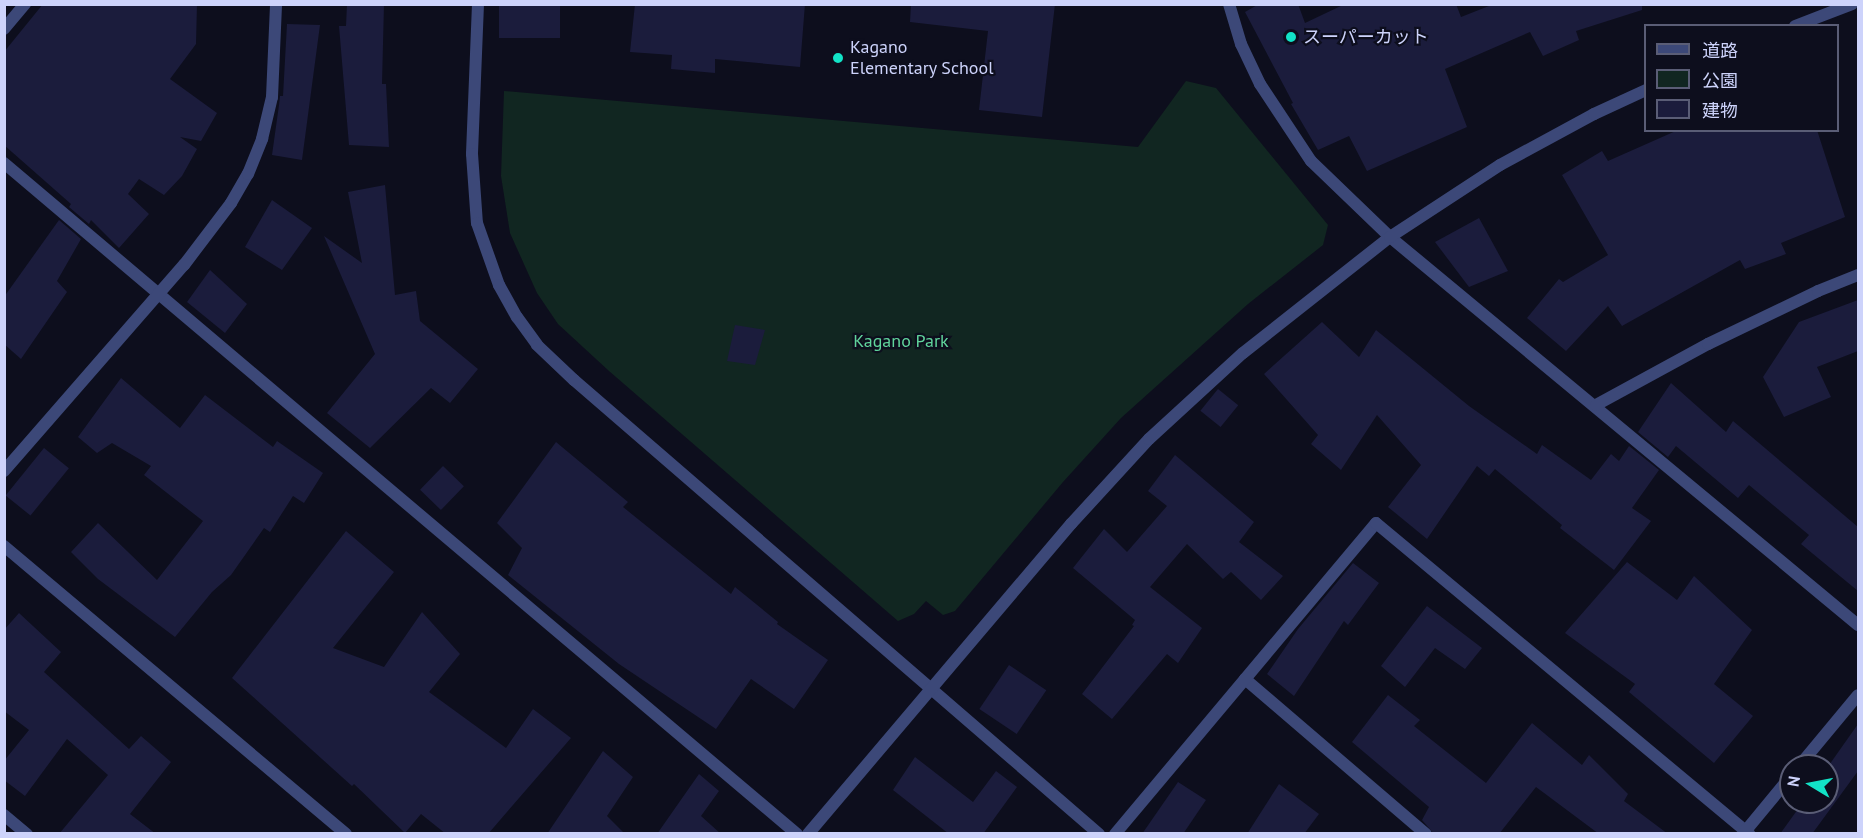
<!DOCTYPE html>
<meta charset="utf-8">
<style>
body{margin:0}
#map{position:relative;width:1863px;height:838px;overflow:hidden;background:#0d0e1d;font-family:"PT Sans","Noto Sans JP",sans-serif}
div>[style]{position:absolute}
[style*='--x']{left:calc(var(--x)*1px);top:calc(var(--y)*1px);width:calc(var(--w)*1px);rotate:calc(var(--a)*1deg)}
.green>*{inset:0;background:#112621}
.building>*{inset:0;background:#1b1c3c;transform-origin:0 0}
.minor>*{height:12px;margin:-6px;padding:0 6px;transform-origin:6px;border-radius:6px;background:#3c4878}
.tertiary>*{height:12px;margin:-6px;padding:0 6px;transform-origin:6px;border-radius:6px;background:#3c4878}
.dots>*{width:16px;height:16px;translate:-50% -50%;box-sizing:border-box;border:3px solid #0d0e1d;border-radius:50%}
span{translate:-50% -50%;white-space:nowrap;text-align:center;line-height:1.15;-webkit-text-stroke:4.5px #0d0e1d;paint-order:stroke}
.poi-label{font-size:18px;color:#cdd3fb}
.left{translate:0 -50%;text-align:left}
.park-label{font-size:18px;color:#60d49c}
.frame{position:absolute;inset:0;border:6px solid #cdd3fb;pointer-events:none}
.legend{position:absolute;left:1644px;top:24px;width:195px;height:108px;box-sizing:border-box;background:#0d0e1d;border:2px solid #5a5d76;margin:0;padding:8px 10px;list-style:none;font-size:18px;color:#cdd3fb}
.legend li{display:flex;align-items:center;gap:12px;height:30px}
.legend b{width:30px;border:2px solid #5a5d76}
.north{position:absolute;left:1779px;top:754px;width:60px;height:60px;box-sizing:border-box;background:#0d0e1d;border:2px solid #5a5d76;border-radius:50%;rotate:280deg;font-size:16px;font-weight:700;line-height:24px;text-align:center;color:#cdd3fb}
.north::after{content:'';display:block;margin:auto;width:21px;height:27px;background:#12e3c7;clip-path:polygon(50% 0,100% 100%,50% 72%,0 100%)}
</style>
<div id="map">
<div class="green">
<i style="clip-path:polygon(1186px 81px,1216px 88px,1328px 225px,1323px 245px,1248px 304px,1121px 418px,1063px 482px,955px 611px,943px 615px,926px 601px,914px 614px,898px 621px,609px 371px,558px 324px,537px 293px,510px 233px,501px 176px,504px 91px,1138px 147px)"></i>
</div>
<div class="building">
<i style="clip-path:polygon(43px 4px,197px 4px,196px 44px,170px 79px,217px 113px,201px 141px,180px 137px,197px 149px,182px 176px,164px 195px,139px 179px,128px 194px,149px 214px,119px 248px,91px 220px,89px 224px,69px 207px,71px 204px,4px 145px,4px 52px)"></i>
<i style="clip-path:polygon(347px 4px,384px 4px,382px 84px,386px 84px,389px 147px,349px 145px,339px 26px,346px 26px)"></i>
<i style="left:499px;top:4px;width:61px;height:34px"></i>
<i style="clip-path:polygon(635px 4px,805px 4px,800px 67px,715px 59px,715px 73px,671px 69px,672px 55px,630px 52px)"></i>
<i style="clip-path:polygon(911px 4px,1055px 4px,1042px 117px,979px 110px,988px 31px,910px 22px)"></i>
<i style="clip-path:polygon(1259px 4px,1298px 4px,1305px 23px,1345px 4px,1456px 4px,1461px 17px,1494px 4px,1642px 4px,1642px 10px,1576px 31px,1579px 40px,1543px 56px,1530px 32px,1445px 69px,1467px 127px,1367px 171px,1349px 136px,1318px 150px,1291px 104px,1293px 103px,1245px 12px)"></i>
<i style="clip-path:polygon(287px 24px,320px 25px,302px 160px,272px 155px,279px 105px,280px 96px,283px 96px)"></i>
<i style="clip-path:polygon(1678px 130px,1817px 130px,1845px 217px,1781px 243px,1786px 254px,1745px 269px,1740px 260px,1622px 326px,1608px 306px,1566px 351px,1527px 318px,1559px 279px,1563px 282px,1608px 255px,1562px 175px,1602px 151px,1608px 161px)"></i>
<i style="clip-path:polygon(385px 185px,395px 295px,416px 291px,420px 321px,478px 369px,450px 403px,431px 388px,370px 448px,327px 413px,375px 354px,324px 236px,362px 263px,348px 192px)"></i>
<i style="clip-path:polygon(272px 200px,312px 228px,282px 270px,245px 247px)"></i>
<i style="clip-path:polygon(1479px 218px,1508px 271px,1469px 287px,1435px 242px)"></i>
<i style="clip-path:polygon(59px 220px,81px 239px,57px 281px,67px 292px,21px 359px,4px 344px,4px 297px)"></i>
<i style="clip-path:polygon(210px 270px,247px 304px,225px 333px,187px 302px)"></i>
<i style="clip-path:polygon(1858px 300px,1858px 351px,1817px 367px,1831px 397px,1784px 417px,1763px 377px,1799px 322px)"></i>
<i style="clip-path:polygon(1322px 322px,1359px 357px,1376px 330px,1469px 406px,1537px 454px,1542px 445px,1591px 480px,1611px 454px,1619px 461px,1629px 446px,1659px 470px,1632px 508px,1651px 521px,1614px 570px,1560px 528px,1562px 525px,1495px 469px,1489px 476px,1477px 466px,1427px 539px,1388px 507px,1421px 465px,1377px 415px,1341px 470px,1311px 444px,1318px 435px,1264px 374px)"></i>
<i style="clip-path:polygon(735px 325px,765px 330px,755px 365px,727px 361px)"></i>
<i style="clip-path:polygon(121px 378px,180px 428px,205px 395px,273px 447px,277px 441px,323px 473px,304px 503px,293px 496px,270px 532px,264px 528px,231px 575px,212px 592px,175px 637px,98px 579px,71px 552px,98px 523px,157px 580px,203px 521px,144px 475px,151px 466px,112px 443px,97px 453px,78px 437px)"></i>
<i style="clip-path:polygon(1671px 383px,1726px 432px,1733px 421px,1858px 527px,1858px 591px,1801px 544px,1809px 535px,1749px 485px,1738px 498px,1676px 446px,1668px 457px,1638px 432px)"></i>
<i style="left:1218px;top:389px;width:26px;height:28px;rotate:39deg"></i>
<i style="clip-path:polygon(556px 442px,628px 502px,623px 507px,731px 594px,735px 587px,778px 622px,777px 624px,828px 660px,794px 709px,751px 679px,716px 729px,619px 664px,508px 575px,522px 548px,497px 523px)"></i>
<i style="left:44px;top:448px;width:32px;height:61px;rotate:39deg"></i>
<i style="clip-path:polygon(1175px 455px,1254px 522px,1239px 542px,1283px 576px,1261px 600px,1231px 572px,1223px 579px,1187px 544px,1150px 587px,1202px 628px,1178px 663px,1167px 654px,1112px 719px,1082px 694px,1134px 626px,1132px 625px,1135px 620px,1073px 568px,1104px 529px,1127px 552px,1167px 506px,1148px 491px)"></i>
<i style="left:443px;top:466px;width:29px;height:33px;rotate:44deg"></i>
<i style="clip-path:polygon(346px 531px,394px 572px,333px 648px,384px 667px,422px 612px,460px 654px,429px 692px,506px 748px,533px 709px,571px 738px,488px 834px,446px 834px,421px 814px,405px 833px,354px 784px,352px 786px,232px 678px)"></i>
<i style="clip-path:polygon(1627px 562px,1677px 600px,1694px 576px,1752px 630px,1714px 684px,1753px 716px,1714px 763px,1629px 692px,1635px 684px,1565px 633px)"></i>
<i style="clip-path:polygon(1353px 563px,1379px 583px,1348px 625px,1344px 621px,1294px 696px,1267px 674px,1298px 629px)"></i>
<i style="clip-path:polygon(1427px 606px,1482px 648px,1465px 669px,1435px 648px,1405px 687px,1381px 666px)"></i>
<i style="clip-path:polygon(19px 613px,61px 652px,44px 672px,129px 749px,141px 736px,171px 762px,130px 814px,156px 834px,59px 834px,108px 775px,67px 739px,25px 796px,4px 780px,4px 761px,29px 730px,4px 711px,4px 630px)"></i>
<i style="left:1009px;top:665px;width:45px;height:53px;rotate:34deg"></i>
<i style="clip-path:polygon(1388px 695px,1420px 720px,1414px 726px,1486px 783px,1532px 723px,1582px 765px,1589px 755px,1628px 794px,1624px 801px,1668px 834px,1599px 834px,1536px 787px,1499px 834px,1434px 834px,1422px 820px,1429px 807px,1352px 742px)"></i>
<i style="clip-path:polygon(1858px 724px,1858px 771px,1812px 834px,1780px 834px,1803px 802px,1827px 802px,1827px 768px)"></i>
<i style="clip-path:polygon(603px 751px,633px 777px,607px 816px,625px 834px,547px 834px)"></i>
<i style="clip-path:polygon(915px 757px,973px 802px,996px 771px,1017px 787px,983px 834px,949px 834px,893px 790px)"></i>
<i style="clip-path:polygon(699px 774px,719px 791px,701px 816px,721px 834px,657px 834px)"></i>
<i style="clip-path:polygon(1178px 782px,1206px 800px,1183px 834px,1142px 834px)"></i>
<i style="clip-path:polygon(1279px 784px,1319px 814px,1304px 834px,1247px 834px)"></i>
</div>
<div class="minor">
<i style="--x:478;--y:4;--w:150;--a:92.3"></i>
<i style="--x:472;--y:154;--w:69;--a:85.9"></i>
<i style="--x:477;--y:223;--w:66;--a:70.5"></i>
<i style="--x:499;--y:285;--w:37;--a:61"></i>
<i style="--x:517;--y:317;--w:34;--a:54"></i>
<i style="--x:537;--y:345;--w:51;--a:43.4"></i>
<i style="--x:574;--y:380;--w:694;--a:40.85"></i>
<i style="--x:1229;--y:4;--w:42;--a:73.3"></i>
<i style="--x:1241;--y:44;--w:44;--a:64.6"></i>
<i style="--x:1260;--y:84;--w:92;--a:56.5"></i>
<i style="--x:1311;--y:161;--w:110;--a:43.9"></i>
<i style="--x:1390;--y:237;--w:608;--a:39.66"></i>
<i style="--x:4;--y:29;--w:33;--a:-50"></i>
<i style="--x:4;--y:163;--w:1039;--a:40.24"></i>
<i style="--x:1596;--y:405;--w:128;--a:-28.6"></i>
<i style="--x:1708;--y:344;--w:122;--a:-25.7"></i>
<i style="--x:1818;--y:291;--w:43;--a:-21.8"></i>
<i style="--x:4;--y:471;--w:274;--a:-48.9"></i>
<i style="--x:184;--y:265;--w:78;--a:-52.8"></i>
<i style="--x:231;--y:203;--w:34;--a:-60"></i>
<i style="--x:248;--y:174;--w:38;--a:-68"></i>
<i style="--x:262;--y:139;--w:43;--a:-76.6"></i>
<i style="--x:272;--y:97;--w:93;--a:-87.5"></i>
<i style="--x:1245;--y:679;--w:238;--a:40.6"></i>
<i style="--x:1799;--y:766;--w:92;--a:-50.3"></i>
<i style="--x:4;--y:815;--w:30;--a:40"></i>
<i style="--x:1115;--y:834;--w:406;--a:-50"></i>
<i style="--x:1376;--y:523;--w:486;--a:39.8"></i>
<i style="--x:1743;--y:834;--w:75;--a:-50.4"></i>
</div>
<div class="tertiary">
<i style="--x:1795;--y:26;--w:61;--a:-21.1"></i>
<i style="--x:4;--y:546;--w:447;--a:40.1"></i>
<i style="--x:808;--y:834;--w:407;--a:-49.7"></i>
<i style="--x:1071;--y:524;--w:115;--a:-47.5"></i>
<i style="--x:1149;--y:439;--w:127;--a:-42.5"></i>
<i style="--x:1243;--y:353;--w:187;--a:-38.3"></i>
<i style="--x:1390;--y:237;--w:131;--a:-33.2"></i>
<i style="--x:1500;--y:165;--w:107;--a:-28.5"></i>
<i style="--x:1594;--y:114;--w:57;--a:-24.8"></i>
</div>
<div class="dots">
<i style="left:1291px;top:37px;background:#12e3c7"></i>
<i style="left:838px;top:58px;background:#12e3c7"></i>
</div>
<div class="poi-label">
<span class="left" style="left:1303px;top:37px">スーパーカット</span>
<span class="left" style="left:850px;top:58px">Kagano<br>Elementary School</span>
</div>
<div class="park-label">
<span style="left:901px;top:341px">Kagano Park</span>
</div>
<div class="frame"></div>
<ul class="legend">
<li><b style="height:8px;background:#3c4878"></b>道路</li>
<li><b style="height:16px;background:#112621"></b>公園</li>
<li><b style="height:16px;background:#1b1c3c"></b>建物</li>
</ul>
<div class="north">N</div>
</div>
